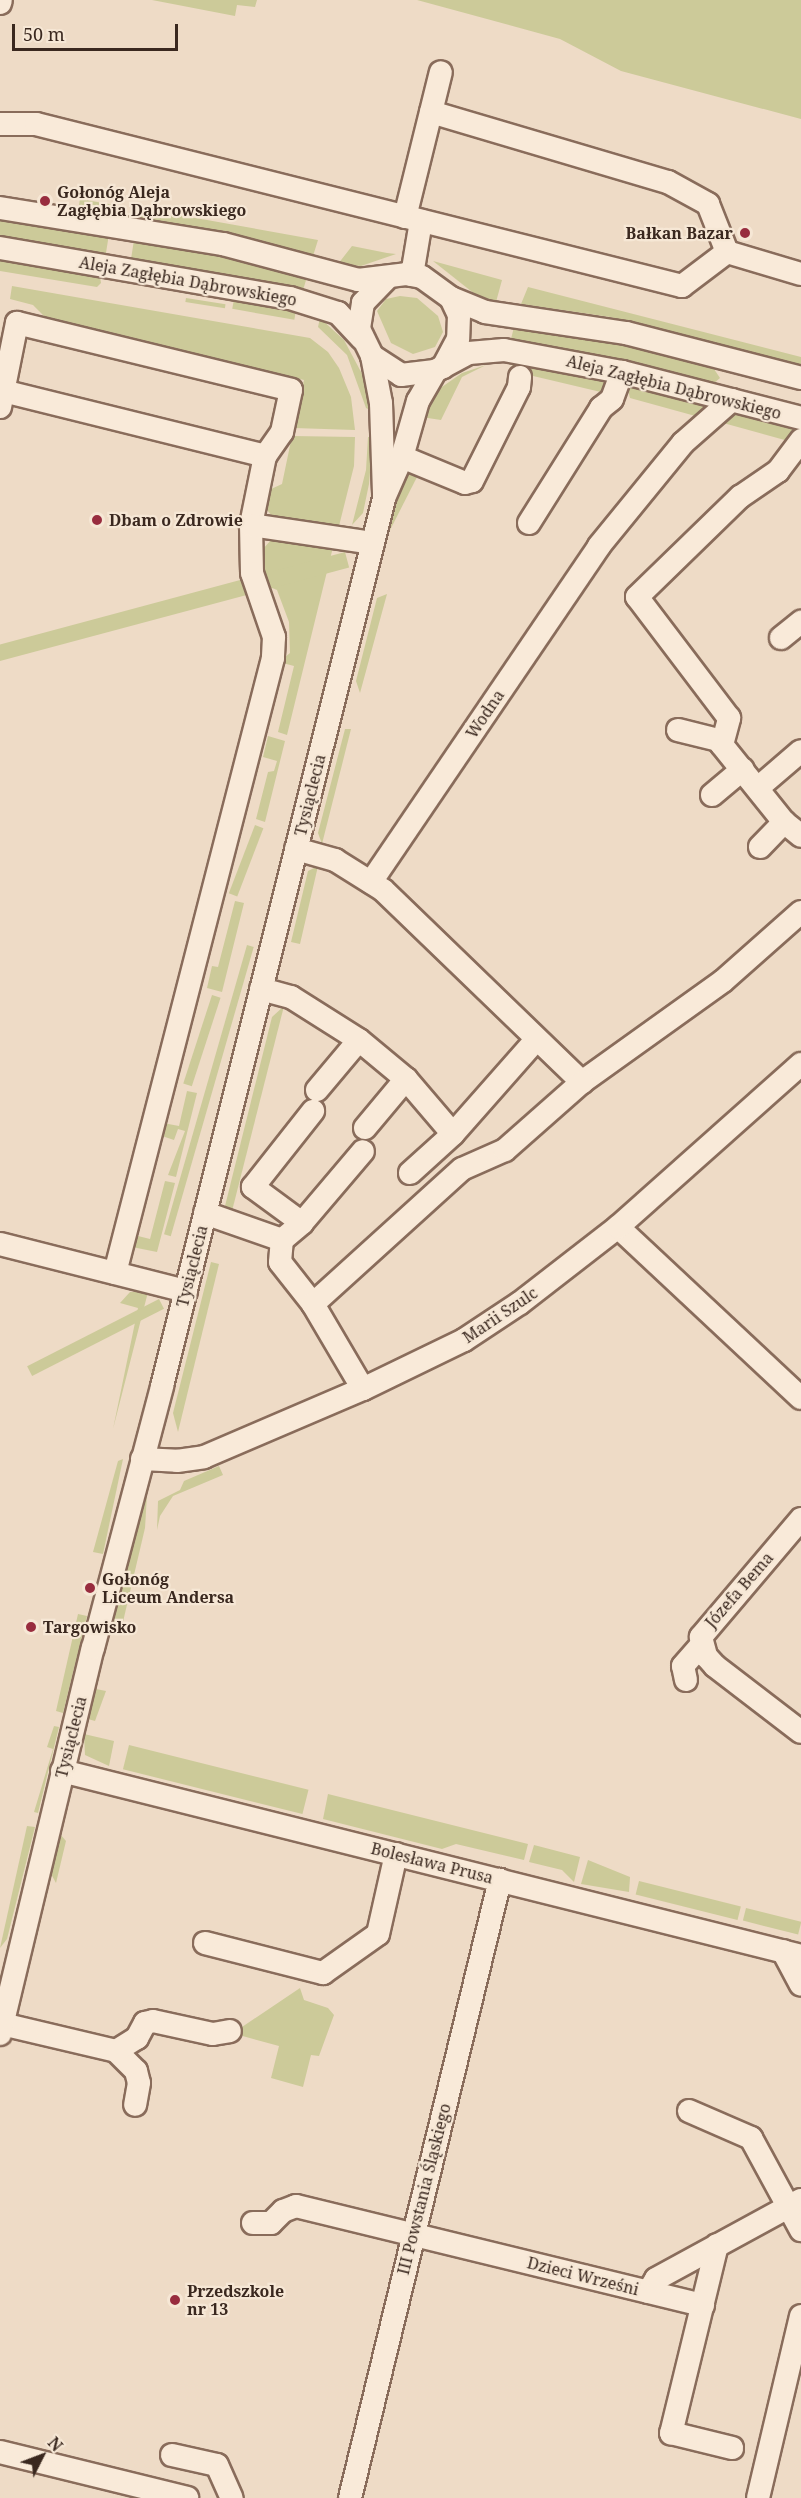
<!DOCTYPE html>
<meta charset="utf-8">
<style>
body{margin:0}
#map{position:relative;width:801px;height:2498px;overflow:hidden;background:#eedbc6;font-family:"Noto Serif",serif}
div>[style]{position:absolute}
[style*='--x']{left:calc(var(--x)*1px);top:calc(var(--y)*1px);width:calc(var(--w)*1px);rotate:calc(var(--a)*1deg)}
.green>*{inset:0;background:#ccca99;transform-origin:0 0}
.roads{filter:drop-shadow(2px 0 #896c5b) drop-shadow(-2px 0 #896c5b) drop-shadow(0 2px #896c5b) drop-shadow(0 -2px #896c5b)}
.minor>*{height:22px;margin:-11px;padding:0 11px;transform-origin:11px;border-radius:11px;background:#f9ead9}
.dots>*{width:16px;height:16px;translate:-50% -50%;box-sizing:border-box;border:3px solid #f6e7d5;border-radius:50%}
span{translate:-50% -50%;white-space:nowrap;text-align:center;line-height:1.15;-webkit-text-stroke:4.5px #f6e7d5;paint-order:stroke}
.poi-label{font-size:16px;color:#3a281f;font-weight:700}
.left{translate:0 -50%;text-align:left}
.right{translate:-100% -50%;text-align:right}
.street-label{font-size:16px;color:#3a281f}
.north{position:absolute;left:12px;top:2426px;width:60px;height:60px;-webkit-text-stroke:4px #f6e7d5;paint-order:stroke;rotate:48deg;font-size:16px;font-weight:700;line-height:24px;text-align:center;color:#3a281f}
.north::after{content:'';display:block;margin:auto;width:21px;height:27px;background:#3a281f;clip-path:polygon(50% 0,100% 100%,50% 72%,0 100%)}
.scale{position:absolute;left:12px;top:24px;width:166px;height:27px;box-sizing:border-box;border:3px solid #3a281f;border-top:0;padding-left:8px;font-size:18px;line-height:21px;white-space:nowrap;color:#3a281f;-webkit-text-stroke:4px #f6e7d5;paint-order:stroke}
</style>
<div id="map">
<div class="green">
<i style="clip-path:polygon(152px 0,257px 0,255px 7px,237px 5px,235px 16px)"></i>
<i style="clip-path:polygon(417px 0,801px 0,801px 119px,621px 71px,560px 39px)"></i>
<i style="left:80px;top:199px;width:35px;height:11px;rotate:10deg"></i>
<i style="clip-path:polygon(139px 209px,207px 220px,318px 240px,313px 256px,227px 234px,137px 219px)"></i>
<i style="left:0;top:219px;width:110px;height:19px;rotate:9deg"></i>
<i style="clip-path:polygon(134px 240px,218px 254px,307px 277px,303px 290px,131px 259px)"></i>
<i style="clip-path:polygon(352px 246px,387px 253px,396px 254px,361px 266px,338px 264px)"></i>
<i style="clip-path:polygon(0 260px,100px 276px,101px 283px,97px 287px,0 271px)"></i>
<i style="clip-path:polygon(433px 261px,502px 280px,496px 302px,476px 295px)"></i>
<i style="clip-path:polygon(12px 286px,310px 338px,328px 352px,339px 368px,351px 397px,355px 430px,294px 428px,304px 380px,47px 319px,33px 305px,10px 299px)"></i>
<i style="clip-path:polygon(528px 287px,801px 357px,801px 366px,610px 317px,521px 304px)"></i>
<i style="clip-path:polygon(400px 296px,417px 298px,438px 316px,443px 332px,435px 347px,413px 354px,391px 343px,377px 311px,386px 299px)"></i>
<i style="left:186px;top:298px;width:40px;height:4px;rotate:9deg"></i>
<i style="left:234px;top:299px;width:63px;height:10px;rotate:10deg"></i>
<i style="clip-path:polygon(320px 318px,344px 340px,368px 385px,374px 412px,366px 408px,347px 355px,318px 327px)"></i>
<i style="clip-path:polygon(514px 327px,614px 343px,714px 369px,720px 378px,713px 384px,620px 359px,511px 339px)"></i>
<i style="clip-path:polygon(512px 363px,584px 375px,608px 382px,605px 393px,512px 371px)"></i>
<i style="clip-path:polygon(486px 365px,462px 377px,441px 420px,421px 417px,439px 389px,462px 373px)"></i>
<i style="clip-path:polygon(627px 386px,710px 407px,699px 417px,630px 398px)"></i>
<i style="clip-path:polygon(738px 414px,792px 429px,795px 434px,792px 442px,716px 421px)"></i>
<i style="clip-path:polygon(292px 436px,355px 437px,354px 466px,339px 526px,273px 517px,267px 510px,269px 490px,282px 484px)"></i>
<i style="clip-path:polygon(368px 437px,373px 437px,369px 484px,363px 513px,352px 525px,366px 470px)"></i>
<i style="left:410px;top:471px;width:9px;height:102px;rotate:27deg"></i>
<i style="clip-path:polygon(272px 539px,333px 547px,287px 735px,278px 732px,294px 666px,279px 662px,290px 653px,289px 622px,277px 590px,265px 585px,263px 577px,262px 550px)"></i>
<i style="left:345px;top:552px;width:16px;height:390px;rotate:75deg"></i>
<i style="clip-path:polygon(387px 594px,360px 693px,356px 681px,377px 598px)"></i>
<i style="clip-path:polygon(345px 729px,351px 729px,322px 844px,318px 833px)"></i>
<i style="clip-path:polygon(268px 736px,285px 741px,265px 822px,256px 819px,268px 772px,274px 771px,277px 761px,263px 757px)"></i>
<i style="left:255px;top:825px;width:9px;height:73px;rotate:21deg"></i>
<i style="clip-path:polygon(318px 866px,300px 944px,291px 942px,308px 871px)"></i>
<i style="clip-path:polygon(235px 901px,244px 903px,222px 992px,207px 988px,212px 966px,218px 967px)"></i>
<i style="left:247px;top:945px;width:7px;height:301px;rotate:16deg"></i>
<i style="left:212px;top:995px;width:9px;height:93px;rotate:18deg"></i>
<i style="clip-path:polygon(284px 1006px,232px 1211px,225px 1206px,272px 1017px)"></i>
<i style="clip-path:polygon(187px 1091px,197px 1093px,176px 1177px,168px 1175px,185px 1131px,178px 1129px,174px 1140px,159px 1135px,163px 1123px,179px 1126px)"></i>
<i style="clip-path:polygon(165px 1181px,175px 1183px,157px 1252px,132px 1247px,134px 1235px,150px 1239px)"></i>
<i style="clip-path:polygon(211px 1262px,219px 1264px,178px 1432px,173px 1413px)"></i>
<i style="clip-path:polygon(130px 1292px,148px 1292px,113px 1429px,138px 1308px,120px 1303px)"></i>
<i style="left:159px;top:1299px;width:11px;height:148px;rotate:63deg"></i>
<i style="clip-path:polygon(123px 1459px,103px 1554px,93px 1552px,118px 1461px)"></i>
<i style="clip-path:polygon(219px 1466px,223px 1475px,173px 1496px,160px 1516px,157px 1530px,158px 1501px,180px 1490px,184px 1481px)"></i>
<i style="clip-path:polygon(147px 1495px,145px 1528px,122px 1626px,112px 1623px)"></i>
<i style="clip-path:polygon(78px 1614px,87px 1616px,63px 1713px,56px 1711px)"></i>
<i style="clip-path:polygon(96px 1689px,106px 1691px,95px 1721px,88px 1719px)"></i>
<i style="clip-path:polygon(54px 1726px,59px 1727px,38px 1813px,34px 1812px,53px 1749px,47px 1747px)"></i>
<i style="clip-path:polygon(84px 1734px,114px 1741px,109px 1766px,85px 1755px)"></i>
<i style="left:129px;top:1745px;width:185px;height:25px;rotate:14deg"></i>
<i style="clip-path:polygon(328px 1794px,528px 1844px,524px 1860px,456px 1844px,442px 1849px,323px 1819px)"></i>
<i style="clip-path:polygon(27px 1826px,35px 1827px,7px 1939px,0 1948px)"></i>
<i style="clip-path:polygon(60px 1834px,66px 1841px,56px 1883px,50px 1872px)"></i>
<i style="clip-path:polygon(534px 1845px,580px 1857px,574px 1882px,562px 1870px,529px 1862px)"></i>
<i style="clip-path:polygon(588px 1860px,630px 1877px,629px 1892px,581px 1884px)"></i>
<i style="left:639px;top:1881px;width:105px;height:14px;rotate:14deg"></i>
<i style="left:746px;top:1908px;width:57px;height:13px;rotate:14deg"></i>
<i style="clip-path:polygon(300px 1988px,304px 2000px,328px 2008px,334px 2015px,319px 2056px,311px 2055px,303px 2087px,271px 2078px,279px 2046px,239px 2035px,242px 2027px)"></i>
</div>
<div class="roads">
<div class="minor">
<i style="--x:0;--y:3;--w:3;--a:-72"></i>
<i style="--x:431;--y:112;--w:247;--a:16.5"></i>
<i style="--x:668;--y:182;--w:46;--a:28.8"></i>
<i style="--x:708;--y:204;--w:52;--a:68.4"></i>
<i style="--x:0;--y:124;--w:36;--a:0"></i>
<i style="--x:36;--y:124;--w:666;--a:14.08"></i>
<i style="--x:682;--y:286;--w:56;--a:-37.1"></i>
<i style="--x:727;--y:252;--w:77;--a:16.6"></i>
<i style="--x:0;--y:208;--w:226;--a:9.2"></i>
<i style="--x:223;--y:244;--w:140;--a:14.9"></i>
<i style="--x:358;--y:280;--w:48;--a:-7.1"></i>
<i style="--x:406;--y:274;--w:16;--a:11"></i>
<i style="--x:422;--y:277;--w:36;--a:36"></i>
<i style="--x:451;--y:298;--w:19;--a:65"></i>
<i style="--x:459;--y:315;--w:24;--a:92"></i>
<i style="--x:458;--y:339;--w:32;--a:118"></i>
<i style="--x:405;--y:217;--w:149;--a:-76.1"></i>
<i style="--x:0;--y:248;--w:294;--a:9.8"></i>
<i style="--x:290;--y:298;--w:50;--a:17.4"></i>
<i style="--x:338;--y:313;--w:35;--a:47"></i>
<i style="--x:412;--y:275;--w:55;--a:-80.5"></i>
<i style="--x:388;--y:277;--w:36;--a:134"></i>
<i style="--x:363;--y:303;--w:26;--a:99"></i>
<i style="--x:359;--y:329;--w:30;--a:64"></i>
<i style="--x:372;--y:356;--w:35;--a:33"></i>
<i style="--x:401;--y:375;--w:34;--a:-7"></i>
<i style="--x:435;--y:371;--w:38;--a:-28"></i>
<i style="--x:469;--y:353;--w:35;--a:-5"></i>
<i style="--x:504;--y:350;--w:120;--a:10.6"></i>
<i style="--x:622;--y:372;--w:185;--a:14.4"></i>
<i style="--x:451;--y:298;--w:37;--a:22"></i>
<i style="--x:485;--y:312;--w:143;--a:8.5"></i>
<i style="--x:626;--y:333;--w:181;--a:14.4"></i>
<i style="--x:372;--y:356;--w:48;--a:79.2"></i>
<i style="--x:381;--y:403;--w:92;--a:88.1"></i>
<i style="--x:3;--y:391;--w:270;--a:13.9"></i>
<i style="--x:0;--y:407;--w:86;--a:-78.6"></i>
<i style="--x:17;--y:323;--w:282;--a:13.7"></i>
<i style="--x:291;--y:390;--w:43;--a:102.1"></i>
<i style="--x:282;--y:432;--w:29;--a:125"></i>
<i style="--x:265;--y:456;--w:70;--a:101.5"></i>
<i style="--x:251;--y:525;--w:48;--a:88.8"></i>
<i style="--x:252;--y:573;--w:68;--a:71"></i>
<i style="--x:274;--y:637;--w:21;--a:93"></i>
<i style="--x:273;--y:658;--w:635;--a:104.41"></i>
<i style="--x:402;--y:457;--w:68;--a:22.4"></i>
<i style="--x:465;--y:483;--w:7;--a:-16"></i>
<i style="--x:472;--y:481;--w:105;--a:-63.4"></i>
<i style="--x:519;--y:387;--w:10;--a:-84"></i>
<i style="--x:529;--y:523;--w:136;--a:-57.9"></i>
<i style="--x:601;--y:408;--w:14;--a:-39"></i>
<i style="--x:612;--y:399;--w:29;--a:-70"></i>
<i style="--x:251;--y:525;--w:123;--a:8.4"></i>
<i style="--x:781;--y:638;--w:26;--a:-39"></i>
<i style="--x:678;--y:730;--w:41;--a:14"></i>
<i style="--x:718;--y:740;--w:105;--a:51.2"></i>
<i style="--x:784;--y:822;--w:22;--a:39"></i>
<i style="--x:722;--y:745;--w:28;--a:-75"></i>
<i style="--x:729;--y:718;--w:152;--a:-127.2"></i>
<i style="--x:637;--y:597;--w:144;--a:-44.2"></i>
<i style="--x:740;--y:497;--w:46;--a:-34.4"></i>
<i style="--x:778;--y:471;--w:39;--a:-53"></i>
<i style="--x:759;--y:787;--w:55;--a:-40.6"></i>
<i style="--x:712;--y:795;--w:40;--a:-40"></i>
<i style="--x:760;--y:847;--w:35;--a:-46"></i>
<i style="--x:296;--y:849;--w:41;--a:15.8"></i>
<i style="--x:335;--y:860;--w:57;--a:32"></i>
<i style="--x:383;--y:890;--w:277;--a:44"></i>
<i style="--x:582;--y:1082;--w:173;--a:-35.6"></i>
<i style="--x:723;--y:981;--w:104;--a:-41.5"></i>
<i style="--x:371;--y:882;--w:406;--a:-55.8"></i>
<i style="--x:599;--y:546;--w:133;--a:-50.8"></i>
<i style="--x:683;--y:443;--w:65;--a:-41.3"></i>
<i style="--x:261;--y:989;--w:31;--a:15"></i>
<i style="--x:291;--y:997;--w:80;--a:32.3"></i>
<i style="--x:359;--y:1040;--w:61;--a:39.7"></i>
<i style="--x:406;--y:1079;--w:72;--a:49.5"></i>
<i style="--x:317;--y:1090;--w:65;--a:-50"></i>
<i style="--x:365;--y:1128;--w:64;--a:-50.1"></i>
<i style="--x:410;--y:1173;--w:58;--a:-42.2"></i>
<i style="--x:453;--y:1134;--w:125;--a:-48.6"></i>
<i style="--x:205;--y:1213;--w:82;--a:19.3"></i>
<i style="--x:302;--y:1223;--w:61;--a:-143.7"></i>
<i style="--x:253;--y:1187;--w:97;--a:-51.7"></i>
<i style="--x:618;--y:1227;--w:250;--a:43.1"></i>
<i style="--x:0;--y:1244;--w:192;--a:14.2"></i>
<i style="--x:313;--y:1304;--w:53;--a:-128.2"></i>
<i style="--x:280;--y:1262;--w:22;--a:-85"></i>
<i style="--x:282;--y:1240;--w:26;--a:-40"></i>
<i style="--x:302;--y:1223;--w:94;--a:-49.7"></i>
<i style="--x:363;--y:1389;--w:99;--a:-120.5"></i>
<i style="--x:313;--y:1304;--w:201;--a:-42.2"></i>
<i style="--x:462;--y:1169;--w:47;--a:-23.8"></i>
<i style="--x:505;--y:1150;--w:103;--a:-41.4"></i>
<i style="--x:142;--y:1459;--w:35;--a:3"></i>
<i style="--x:177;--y:1461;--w:27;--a:-8"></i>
<i style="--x:204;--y:1457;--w:173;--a:-23.2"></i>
<i style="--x:363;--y:1389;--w:112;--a:-25.9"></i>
<i style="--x:464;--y:1340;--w:67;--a:-33.5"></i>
<i style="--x:520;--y:1303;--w:124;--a:-37.8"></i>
<i style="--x:618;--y:1227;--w:245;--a:-41.7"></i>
<i style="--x:801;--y:1519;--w:155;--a:130.3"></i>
<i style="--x:701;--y:1637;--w:20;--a:75"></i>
<i style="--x:706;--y:1656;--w:13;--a:48"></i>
<i style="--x:715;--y:1666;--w:108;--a:37.5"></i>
<i style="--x:686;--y:1680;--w:14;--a:-102"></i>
<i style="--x:683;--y:1666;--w:28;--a:-49"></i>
<i style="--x:62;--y:1771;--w:762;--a:14.05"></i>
<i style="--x:205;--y:1943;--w:122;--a:14.3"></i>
<i style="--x:323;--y:1973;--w:67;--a:-35.3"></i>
<i style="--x:378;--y:1934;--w:82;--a:-77.3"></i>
<i style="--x:783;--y:1951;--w:38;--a:62"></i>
<i style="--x:2;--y:2024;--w:117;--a:13.3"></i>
<i style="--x:116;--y:2051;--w:28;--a:45"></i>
<i style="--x:136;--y:2071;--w:12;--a:76"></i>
<i style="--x:139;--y:2083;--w:22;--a:100"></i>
<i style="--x:0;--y:2034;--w:397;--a:-76.5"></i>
<i style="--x:93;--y:1648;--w:271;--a:-75.2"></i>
<i style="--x:162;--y:1386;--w:915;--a:-75.96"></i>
<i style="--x:384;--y:498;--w:45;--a:-66.3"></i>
<i style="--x:402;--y:457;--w:58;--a:-74.1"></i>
<i style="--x:418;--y:401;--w:34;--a:-60"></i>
<i style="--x:116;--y:2051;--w:25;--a:-32"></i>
<i style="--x:137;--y:2038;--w:17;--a:-62"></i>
<i style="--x:145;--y:2023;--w:8;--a:-14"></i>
<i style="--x:153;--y:2021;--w:61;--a:12.2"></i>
<i style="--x:213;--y:2034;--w:17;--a:-10"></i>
<i style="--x:689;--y:2111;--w:68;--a:23.5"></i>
<i style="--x:751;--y:2138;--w:105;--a:61.5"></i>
<i style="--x:253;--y:2223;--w:18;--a:0"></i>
<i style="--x:271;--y:2223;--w:17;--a:-45"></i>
<i style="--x:283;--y:2211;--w:14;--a:-21"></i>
<i style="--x:296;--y:2206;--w:419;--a:13.7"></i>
<i style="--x:717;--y:2245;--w:194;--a:103.7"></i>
<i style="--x:671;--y:2433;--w:63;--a:13.8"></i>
<i style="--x:648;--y:2292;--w:15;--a:-58"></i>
<i style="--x:656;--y:2279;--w:165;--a:-28.6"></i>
<i style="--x:0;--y:2452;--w:193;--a:13.8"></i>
<i style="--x:172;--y:2455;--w:46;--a:12.5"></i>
<i style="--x:217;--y:2465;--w:36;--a:66"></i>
<i style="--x:350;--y:2498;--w:636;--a:-76.36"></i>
<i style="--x:758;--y:2498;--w:187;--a:-76.7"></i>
</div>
</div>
<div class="dots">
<i style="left:45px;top:201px;background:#982c3e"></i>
<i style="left:745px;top:233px;background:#982c3e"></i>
<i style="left:97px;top:520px;background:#982c3e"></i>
<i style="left:90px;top:1588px;background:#982c3e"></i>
<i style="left:31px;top:1627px;background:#982c3e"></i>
<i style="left:175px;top:2300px;background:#982c3e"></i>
</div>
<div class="poi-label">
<span class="left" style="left:57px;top:201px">Gołonóg Aleja<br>Zagłębia Dąbrowskiego</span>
<span class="right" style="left:733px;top:233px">Bałkan Bazar</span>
<span class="left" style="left:109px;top:520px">Dbam o Zdrowie</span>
<span class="left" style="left:102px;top:1588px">Gołonóg<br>Liceum Andersa</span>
<span class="left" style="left:43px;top:1627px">Targowisko</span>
<span class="left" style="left:187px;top:2300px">Przedszkole<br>nr 13</span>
</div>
<div class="street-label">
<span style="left:188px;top:281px;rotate:10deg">Aleja Zagłębia Dąbrowskiego</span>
<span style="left:674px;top:387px;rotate:14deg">Aleja Zagłębia Dąbrowskiego</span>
<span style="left:485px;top:714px;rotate:-56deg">Wodna</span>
<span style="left:310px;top:795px;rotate:-76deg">Tysiąclecia</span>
<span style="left:192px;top:1266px;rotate:-76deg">Tysiąclecia</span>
<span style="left:500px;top:1315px;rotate:-34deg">Marii Szulc</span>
<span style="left:739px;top:1590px;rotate:-49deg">Józefa Bema</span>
<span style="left:71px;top:1737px;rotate:-76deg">Tysiąclecia</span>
<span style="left:432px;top:1863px;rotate:14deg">Bolesława Prusa</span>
<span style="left:424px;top:2189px;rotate:-76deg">III Powstania Śląskiego</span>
<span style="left:583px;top:2276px;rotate:14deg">Dzieci Wrześni</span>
</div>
<div class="north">N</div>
<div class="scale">50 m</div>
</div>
